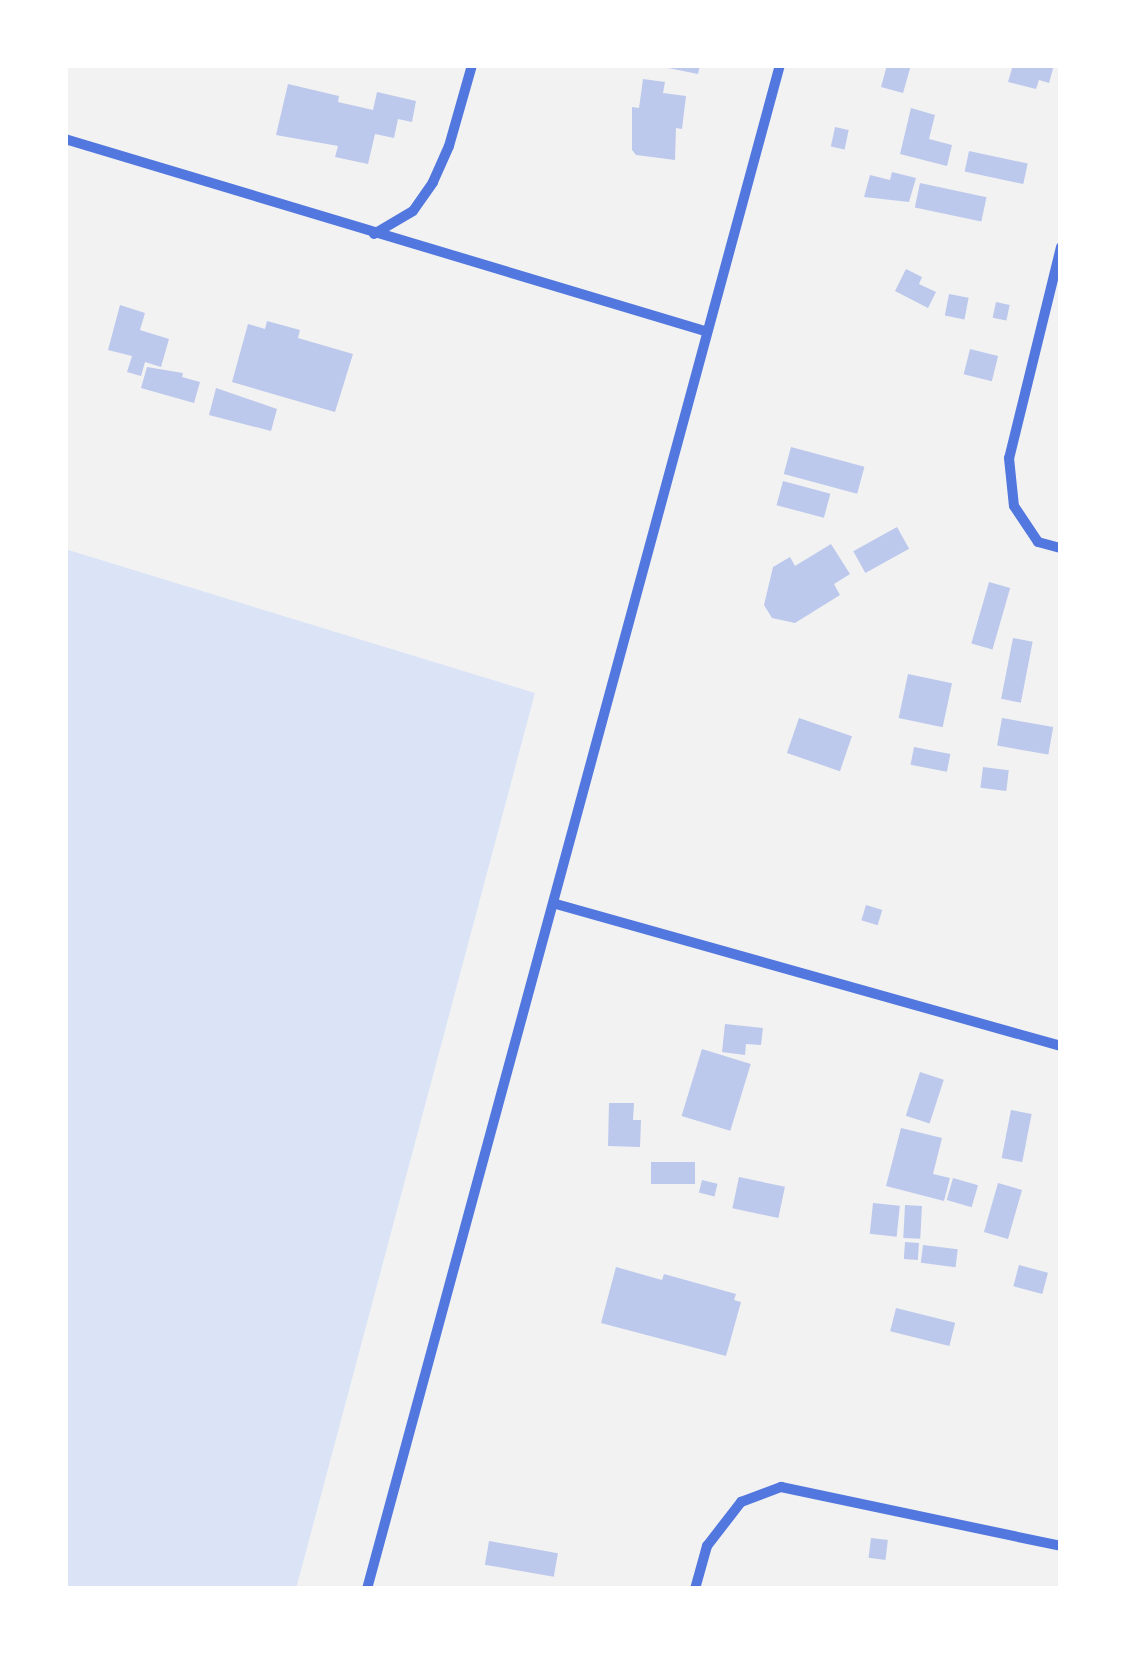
<!DOCTYPE html>
<style>
body{margin:0}
#map{position:relative;width:1126px;height:1654px;overflow:hidden;background:#f2f2f2;font-family:Ubuntu,sans-serif}
div>[style]{position:absolute}
[style*='--x']{left:calc(var(--x)*1px);top:calc(var(--y)*1px);width:calc(var(--w)*1px);rotate:calc(var(--a)*1deg)}
.green>*{inset:0;background:#dbe4f7}
.building>*{inset:0;background:#bdc9ec;transform-origin:0 0}
.minor>*{height:10px;margin:-5px;padding:0 5px;transform-origin:5px;border-radius:5px;background:#5277de}
span{translate:-50% -50%;white-space:nowrap;text-align:center;line-height:1.15;-webkit-text-stroke:9px #fff;paint-order:stroke}
.frame{position:absolute;inset:0;border:68px solid #fff;pointer-events:none}
</style>
<div id="map">
<div class="green">
<i style="clip-path:polygon(65px 549px,535px 693px,296px 1589px,65px 1589px)"></i>
</div>
<div class="building">
<i style="clip-path:polygon(653px 65px,700px 65px,698px 74px)"></i>
<i style="clip-path:polygon(887px 65px,911px 65px,903px 93px,881px 87px)"></i>
<i style="clip-path:polygon(1013px 65px,1054px 65px,1049px 83px,1039px 80px,1036px 89px,1008px 82px)"></i>
<i style="clip-path:polygon(643px 79px,665px 82px,663px 93px,686px 96px,682px 129px,676px 128px,675px 160px,636px 155px,632px 150px,632px 107px,639px 108px)"></i>
<i style="clip-path:polygon(288px 84px,339px 96px,338px 102px,373px 110px,377px 92px,416px 101px,412px 122px,398px 119px,394px 138px,375px 134px,368px 164px,335px 157px,338px 146px,276px 135px)"></i>
<i style="clip-path:polygon(911px 108px,935px 115px,929px 139px,952px 145px,947px 166px,900px 154px)"></i>
<i style="left:835px;top:127px;width:14px;height:20px;rotate:12deg"></i>
<i style="left:969px;top:151px;width:60px;height:21px;rotate:12deg"></i>
<i style="clip-path:polygon(892px 172px,916px 178px,909px 202px,864px 197px,870px 175px,890px 180px)"></i>
<i style="left:920px;top:183px;width:68px;height:25px;rotate:12deg"></i>
<i style="clip-path:polygon(906px 269px,922px 277px,919px 284px,936px 292px,928px 308px,895px 291px)"></i>
<i style="left:949px;top:294px;width:20px;height:22px;rotate:11deg"></i>
<i style="left:996px;top:302px;width:14px;height:16px;rotate:12deg"></i>
<i style="clip-path:polygon(120px 305px,145px 313px,140px 330px,169px 339px,161px 367px,145px 362px,141px 376px,127px 372px,132px 356px,108px 350px)"></i>
<i style="clip-path:polygon(267px 321px,300px 330px,298px 338px,353px 354px,335px 412px,232px 382px,248px 324px,265px 329px)"></i>
<i style="left:970px;top:349px;width:29px;height:26px;rotate:14deg"></i>
<i style="clip-path:polygon(147px 367px,183px 373px,182px 377px,200px 382px,194px 403px,141px 388px)"></i>
<i style="clip-path:polygon(216px 388px,277px 409px,271px 431px,209px 415px)"></i>
<i style="left:791px;top:447px;width:76px;height:28px;rotate:15deg"></i>
<i style="left:783px;top:481px;width:49px;height:25px;rotate:15deg"></i>
<i style="left:897px;top:527px;width:25px;height:50px;rotate:61deg"></i>
<i style="clip-path:polygon(831px 544px,850px 574px,834px 584px,840px 595px,795px 623px,772px 618px,764px 605px,773px 567px,790px 557px,795px 566px)"></i>
<i style="left:989px;top:582px;width:22px;height:64px;rotate:16deg"></i>
<i style="left:1013px;top:638px;width:20px;height:62px;rotate:11deg"></i>
<i style="left:908px;top:674px;width:45px;height:45px;rotate:12deg"></i>
<i style="left:799px;top:718px;width:56px;height:37px;rotate:19deg"></i>
<i style="left:1002px;top:718px;width:52px;height:28px;rotate:10deg"></i>
<i style="left:914px;top:747px;width:37px;height:18px;rotate:11deg"></i>
<i style="left:983px;top:767px;width:26px;height:21px;rotate:7deg"></i>
<i style="left:866px;top:905px;width:17px;height:16px;rotate:17deg"></i>
<i style="clip-path:polygon(725px 1024px,763px 1028px,761px 1045px,746px 1044px,745px 1055px,722px 1052px)"></i>
<i style="left:702px;top:1049px;width:51px;height:70px;rotate:17deg"></i>
<i style="left:920px;top:1072px;width:25px;height:46px;rotate:18deg"></i>
<i style="clip-path:polygon(609px 1103px,634px 1103px,633px 1120px,641px 1120px,640px 1147px,608px 1146px)"></i>
<i style="left:1011px;top:1110px;width:21px;height:49px;rotate:11deg"></i>
<i style="clip-path:polygon(901px 1128px,942px 1138px,933px 1174px,950px 1178px,944px 1201px,886px 1186px)"></i>
<i style="left:651px;top:1162px;width:44px;height:22px"></i>
<i style="left:739px;top:1177px;width:47px;height:32px;rotate:12deg"></i>
<i style="left:953px;top:1178px;width:26px;height:23px;rotate:16deg"></i>
<i style="left:702px;top:1180px;width:16px;height:13px;rotate:14deg"></i>
<i style="left:998px;top:1183px;width:25px;height:51px;rotate:16deg"></i>
<i style="left:873px;top:1203px;width:27px;height:31px;rotate:6deg"></i>
<i style="left:905px;top:1205px;width:17px;height:33px;rotate:3deg"></i>
<i style="left:905px;top:1242px;width:14px;height:17px;rotate:4deg"></i>
<i style="left:923px;top:1245px;width:35px;height:18px;rotate:7deg"></i>
<i style="left:1019px;top:1265px;width:30px;height:22px;rotate:15deg"></i>
<i style="clip-path:polygon(616px 1267px,662px 1280px,664px 1274px,736px 1294px,734px 1300px,741px 1302px,726px 1356px,601px 1323px)"></i>
<i style="left:896px;top:1308px;width:61px;height:24px;rotate:14deg"></i>
<i style="left:871px;top:1538px;width:17px;height:20px;rotate:7deg"></i>
<i style="left:489px;top:1541px;width:70px;height:24px;rotate:10deg"></i>
</div>
<div class="minor">
<i style="--x:65;--y:139;--w:668;--a:16.7"></i>
<i style="--x:374;--y:234;--w:45;--a:-30.5"></i>
<i style="--x:413;--y:211;--w:35;--a:-55"></i>
<i style="--x:433;--y:182;--w:39;--a:-66"></i>
<i style="--x:449;--y:146;--w:84;--a:-74.1"></i>
<i style="--x:1061;--y:247;--w:217;--a:103.8"></i>
<i style="--x:1009;--y:458;--w:48;--a:84.1"></i>
<i style="--x:1014;--y:506;--w:43;--a:56.3"></i>
<i style="--x:1038;--y:542;--w:24;--a:15"></i>
<i style="--x:556;--y:904;--w:525;--a:15.71"></i>
<i style="--x:367;--y:1589;--w:1579;--a:-74.84"></i>
<i style="--x:695;--y:1589;--w:45;--a:-74.4"></i>
<i style="--x:707;--y:1546;--w:56;--a:-52.3"></i>
<i style="--x:741;--y:1502;--w:43;--a:-20.6"></i>
<i style="--x:781;--y:1487;--w:286;--a:11.9"></i>
</div>
<div class="frame"></div>
</div>
